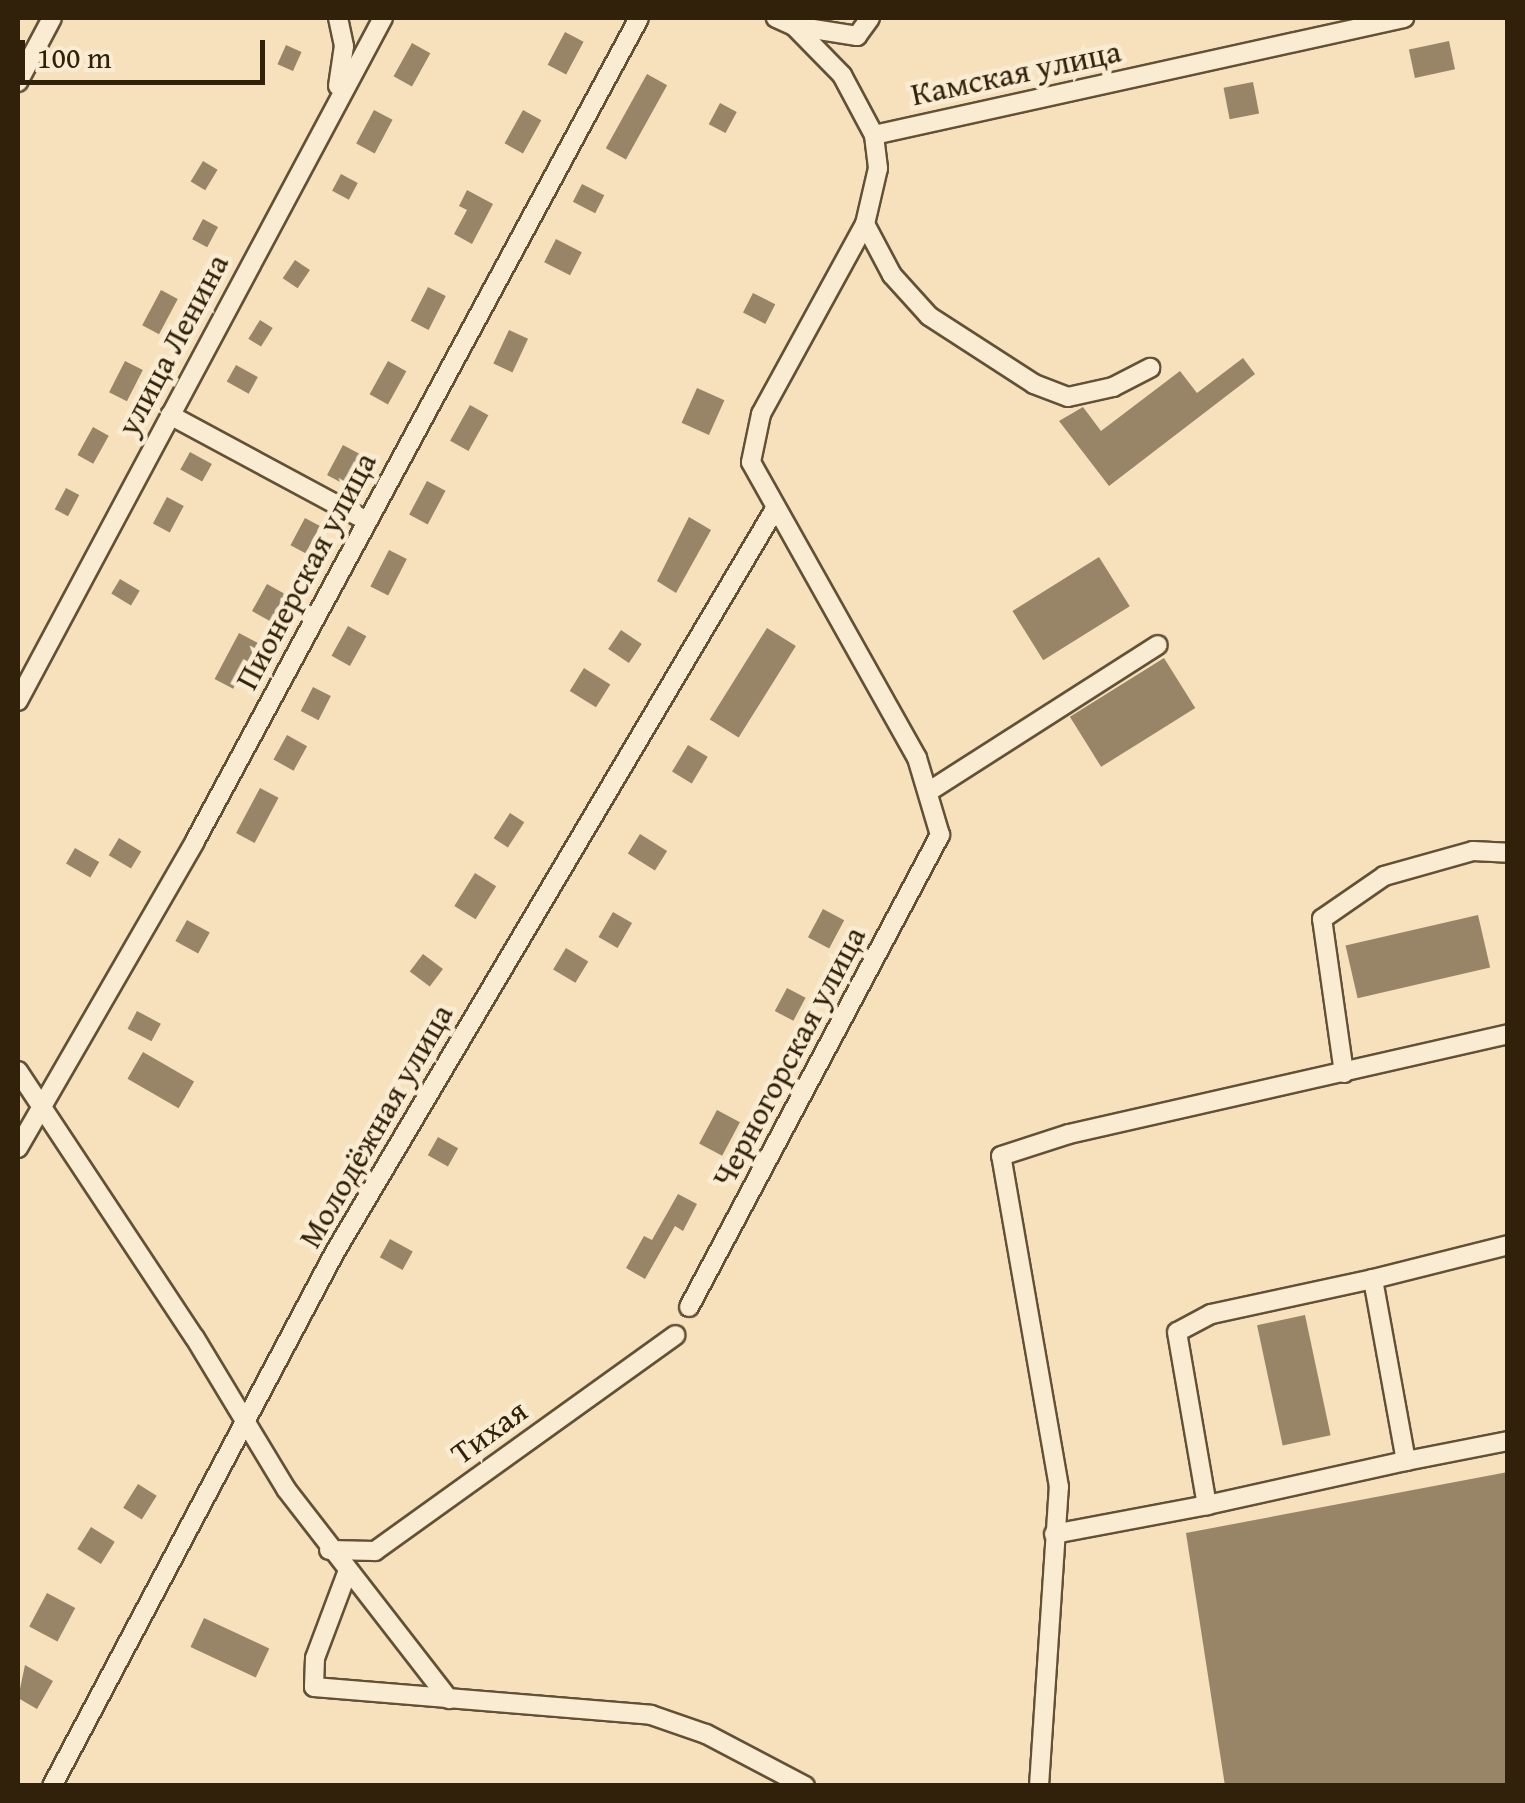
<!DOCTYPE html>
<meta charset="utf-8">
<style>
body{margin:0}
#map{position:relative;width:1525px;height:1803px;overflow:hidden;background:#f6e1bc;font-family:"Gentium Book Plus",serif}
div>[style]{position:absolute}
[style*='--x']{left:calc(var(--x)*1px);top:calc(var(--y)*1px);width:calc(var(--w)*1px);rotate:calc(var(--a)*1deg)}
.building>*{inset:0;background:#988567;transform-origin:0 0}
.roads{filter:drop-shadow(2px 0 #635136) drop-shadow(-2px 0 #635136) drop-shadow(0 2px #635136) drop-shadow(0 -2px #635136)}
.minor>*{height:18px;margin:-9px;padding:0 9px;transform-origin:9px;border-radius:9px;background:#f9ecd3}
span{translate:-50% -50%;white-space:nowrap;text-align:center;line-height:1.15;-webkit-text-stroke:9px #f9ecd3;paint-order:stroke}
.street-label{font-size:32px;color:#32210a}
.frame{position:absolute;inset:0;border:20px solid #32210a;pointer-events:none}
.scale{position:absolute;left:20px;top:40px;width:245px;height:45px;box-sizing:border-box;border:5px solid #32210a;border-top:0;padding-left:12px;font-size:30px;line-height:35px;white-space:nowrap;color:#32210a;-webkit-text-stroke:8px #f9ecd3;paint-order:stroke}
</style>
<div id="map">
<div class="building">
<i style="left:565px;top:32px;width:21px;height:37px;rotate:28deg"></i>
<i style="left:1449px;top:41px;width:29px;height:41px;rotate:78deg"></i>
<i style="left:412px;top:43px;width:21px;height:38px;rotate:29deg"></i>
<i style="left:286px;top:45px;width:17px;height:21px;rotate:24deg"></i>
<i style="left:647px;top:74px;width:23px;height:85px;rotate:29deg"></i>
<i style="left:1253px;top:82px;width:32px;height:30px;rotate:79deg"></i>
<i style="left:720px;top:103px;width:19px;height:24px;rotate:28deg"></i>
<i style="left:374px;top:110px;width:21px;height:38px;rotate:28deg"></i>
<i style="left:523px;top:110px;width:21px;height:38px;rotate:29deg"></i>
<i style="left:203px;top:161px;width:17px;height:24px;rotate:31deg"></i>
<i style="left:341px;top:174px;width:19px;height:19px;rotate:28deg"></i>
<i style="left:582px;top:184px;width:25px;height:20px;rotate:27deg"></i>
<i style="clip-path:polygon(467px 190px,493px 204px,472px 244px,454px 234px,467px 210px,459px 206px)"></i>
<i style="left:203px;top:219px;width:17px;height:23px;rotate:28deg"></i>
<i style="left:556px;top:239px;width:29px;height:26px;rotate:27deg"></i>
<i style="left:295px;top:260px;width:18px;height:22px;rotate:34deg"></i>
<i style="left:428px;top:287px;width:20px;height:38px;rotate:27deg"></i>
<i style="left:161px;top:290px;width:19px;height:40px;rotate:28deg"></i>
<i style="left:753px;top:293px;width:25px;height:22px;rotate:27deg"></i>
<i style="left:260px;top:320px;width:15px;height:22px;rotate:32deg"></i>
<i style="left:509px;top:330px;width:21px;height:37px;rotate:25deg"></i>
<i style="clip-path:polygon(1243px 358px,1255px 374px,1109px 486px,1059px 421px,1083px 407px,1101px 431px,1180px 371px,1197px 393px)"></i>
<i style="left:125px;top:361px;width:20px;height:35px;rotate:27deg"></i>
<i style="left:388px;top:361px;width:21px;height:38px;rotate:29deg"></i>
<i style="left:236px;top:365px;width:25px;height:19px;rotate:29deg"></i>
<i style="left:697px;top:388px;width:30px;height:38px;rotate:24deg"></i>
<i style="left:470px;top:405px;width:21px;height:41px;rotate:29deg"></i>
<i style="left:93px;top:427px;width:18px;height:32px;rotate:29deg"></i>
<i style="left:343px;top:445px;width:19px;height:34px;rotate:28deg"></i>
<i style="left:190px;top:452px;width:25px;height:20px;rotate:29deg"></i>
<i style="left:427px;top:481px;width:21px;height:38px;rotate:28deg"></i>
<i style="left:66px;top:488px;width:15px;height:24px;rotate:28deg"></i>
<i style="left:167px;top:497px;width:19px;height:30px;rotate:28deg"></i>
<i style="clip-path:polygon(689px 517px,711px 530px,676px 593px,657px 581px)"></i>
<i style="left:305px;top:518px;width:17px;height:31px;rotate:28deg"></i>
<i style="left:389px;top:550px;width:20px;height:41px;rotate:27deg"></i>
<i style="left:1099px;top:557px;width:58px;height:102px;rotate:58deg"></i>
<i style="left:120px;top:579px;width:23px;height:17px;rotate:31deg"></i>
<i style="left:267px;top:584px;width:21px;height:31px;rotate:29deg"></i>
<i style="left:348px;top:626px;width:21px;height:34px;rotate:29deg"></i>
<i style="left:767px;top:628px;width:34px;height:108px;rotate:32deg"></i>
<i style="left:621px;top:630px;width:25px;height:23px;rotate:34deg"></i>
<i style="left:239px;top:633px;width:21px;height:52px;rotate:28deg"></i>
<i style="left:1164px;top:658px;width:59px;height:111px;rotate:58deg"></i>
<i style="left:584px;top:668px;width:31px;height:27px;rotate:32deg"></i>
<i style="left:313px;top:687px;width:20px;height:27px;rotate:27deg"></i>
<i style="left:287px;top:735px;width:23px;height:28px;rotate:29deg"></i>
<i style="left:688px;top:745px;width:23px;height:31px;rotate:31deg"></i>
<i style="left:260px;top:788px;width:21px;height:51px;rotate:28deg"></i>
<i style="left:510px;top:813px;width:17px;height:30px;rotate:33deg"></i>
<i style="left:640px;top:834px;width:32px;height:23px;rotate:32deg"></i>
<i style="left:119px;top:838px;width:26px;height:20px;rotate:31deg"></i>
<i style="left:75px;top:848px;width:28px;height:18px;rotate:30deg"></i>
<i style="left:475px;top:873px;width:25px;height:39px;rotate:32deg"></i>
<i style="left:823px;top:909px;width:24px;height:32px;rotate:28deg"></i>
<i style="left:613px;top:912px;width:22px;height:29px;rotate:30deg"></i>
<i style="left:1478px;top:915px;width:54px;height:136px;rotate:77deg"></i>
<i style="left:187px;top:920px;width:26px;height:24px;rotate:29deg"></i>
<i style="left:566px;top:948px;width:26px;height:25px;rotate:31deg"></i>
<i style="left:423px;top:954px;width:25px;height:22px;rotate:37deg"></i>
<i style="left:787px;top:988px;width:21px;height:26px;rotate:28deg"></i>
<i style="left:137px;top:1011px;width:27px;height:20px;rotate:28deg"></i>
<i style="left:143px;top:1052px;width:59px;height:31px;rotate:30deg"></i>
<i style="left:717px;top:1110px;width:26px;height:38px;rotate:28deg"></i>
<i style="left:438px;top:1137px;width:23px;height:21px;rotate:29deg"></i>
<i style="clip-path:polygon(678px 1194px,697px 1204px,683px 1231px,675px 1226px,645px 1279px,626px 1268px,644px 1236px,652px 1240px)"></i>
<i style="left:390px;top:1239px;width:26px;height:21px;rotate:29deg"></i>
<i style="left:1305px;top:1315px;width:123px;height:49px;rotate:78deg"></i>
<i style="clip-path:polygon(1508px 1472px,1508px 1786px,1225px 1786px,1186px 1533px)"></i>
<i style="left:138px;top:1484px;width:22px;height:28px;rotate:32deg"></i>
<i style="left:91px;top:1527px;width:28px;height:26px;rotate:32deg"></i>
<i style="left:47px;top:1593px;width:32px;height:38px;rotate:28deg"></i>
<i style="left:204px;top:1618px;width:72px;height:32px;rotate:25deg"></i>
<i style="clip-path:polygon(25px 1665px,53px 1681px,37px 1709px,18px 1698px)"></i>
</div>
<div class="roads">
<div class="minor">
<i style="--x:794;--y:26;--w:64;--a:9"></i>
<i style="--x:857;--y:36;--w:22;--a:-54"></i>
<i style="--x:18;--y:82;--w:72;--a:-62"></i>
<i style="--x:338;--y:86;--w:40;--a:-81.5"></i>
<i style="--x:344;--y:46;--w:29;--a:-102"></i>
<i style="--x:874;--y:135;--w:543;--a:-12.45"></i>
<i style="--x:865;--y:224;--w:58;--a:62.1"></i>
<i style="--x:892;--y:275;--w:55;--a:47.9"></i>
<i style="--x:929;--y:316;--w:125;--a:32.9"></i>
<i style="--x:1034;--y:384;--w:36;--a:21"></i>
<i style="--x:1068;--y:397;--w:46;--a:-12.5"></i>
<i style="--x:1113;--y:387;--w:42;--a:-27.2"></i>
<i style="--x:170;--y:415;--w:224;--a:28.3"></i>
<i style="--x:18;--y:701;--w:774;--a:-61.88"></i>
<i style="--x:931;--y:790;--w:269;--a:-32.6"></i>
<i style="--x:18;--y:1071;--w:320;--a:56.5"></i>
<i style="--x:195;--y:1338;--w:176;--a:58.9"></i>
<i style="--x:286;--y:1489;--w:266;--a:52.2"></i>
<i style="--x:1344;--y:1073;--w:156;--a:-98.1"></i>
<i style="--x:1322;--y:919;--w:75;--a:-34.7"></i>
<i style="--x:1384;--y:876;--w:92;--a:-15.7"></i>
<i style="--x:1473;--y:851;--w:35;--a:3"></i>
<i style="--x:18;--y:1148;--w:354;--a:-60"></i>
<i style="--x:195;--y:841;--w:935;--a:-61.65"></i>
<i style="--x:1373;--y:1279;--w:139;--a:-14.1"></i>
<i style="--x:689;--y:1307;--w:535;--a:-62"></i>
<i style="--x:940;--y:835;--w:80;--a:-106.6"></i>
<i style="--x:917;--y:758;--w:339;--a:-119.3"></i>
<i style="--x:751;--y:462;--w:49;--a:-78.2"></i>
<i style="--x:761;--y:414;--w:217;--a:-61.3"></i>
<i style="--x:865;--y:224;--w:57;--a:-76.9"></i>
<i style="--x:878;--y:168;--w:33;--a:-97"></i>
<i style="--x:874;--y:135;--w:68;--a:-118.1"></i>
<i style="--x:842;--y:75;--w:69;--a:-134.4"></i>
<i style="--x:794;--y:26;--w:20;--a:-156"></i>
<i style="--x:1406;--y:1461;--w:104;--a:-11.1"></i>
<i style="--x:1054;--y:1534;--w:156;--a:-10.7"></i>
<i style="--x:1207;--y:1505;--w:204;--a:-12.5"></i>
<i style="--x:1406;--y:1461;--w:185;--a:-100.3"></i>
<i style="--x:1373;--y:1279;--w:166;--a:167.8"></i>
<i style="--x:1211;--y:1314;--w:38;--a:152"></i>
<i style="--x:1177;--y:1332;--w:176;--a:80.2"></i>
<i style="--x:329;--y:1550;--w:46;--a:1.2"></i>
<i style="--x:375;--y:1551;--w:370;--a:-35.7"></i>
<i style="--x:347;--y:1573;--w:91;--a:110.6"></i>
<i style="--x:315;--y:1658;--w:29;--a:92"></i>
<i style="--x:314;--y:1687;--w:338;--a:4.7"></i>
<i style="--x:651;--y:1715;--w:58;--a:19.1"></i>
<i style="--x:706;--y:1734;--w:112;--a:27.7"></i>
<i style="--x:52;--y:1786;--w:604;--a:-62.08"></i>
<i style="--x:335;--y:1252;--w:864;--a:-59.37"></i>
<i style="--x:1039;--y:1786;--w:300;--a:-86.2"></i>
<i style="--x:1059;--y:1487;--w:336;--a:-99.9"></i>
<i style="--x:1001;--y:1156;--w:71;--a:-17.9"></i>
<i style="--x:1069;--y:1134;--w:450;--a:-12.8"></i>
</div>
</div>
<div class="street-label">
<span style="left:1016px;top:73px;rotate:-12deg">Камская улица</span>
<span style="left:173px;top:345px;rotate:-62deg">улица Ленина</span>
<span style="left:306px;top:571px;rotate:-62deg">Пионерская улица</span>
<span style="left:789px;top:1057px;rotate:-62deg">Черногорская улица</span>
<span style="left:376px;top:1126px;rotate:-60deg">Молодёжная улица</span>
<span style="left:489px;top:1432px;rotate:-36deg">Тихая</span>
</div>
<div class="frame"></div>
<div class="scale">100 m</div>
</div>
